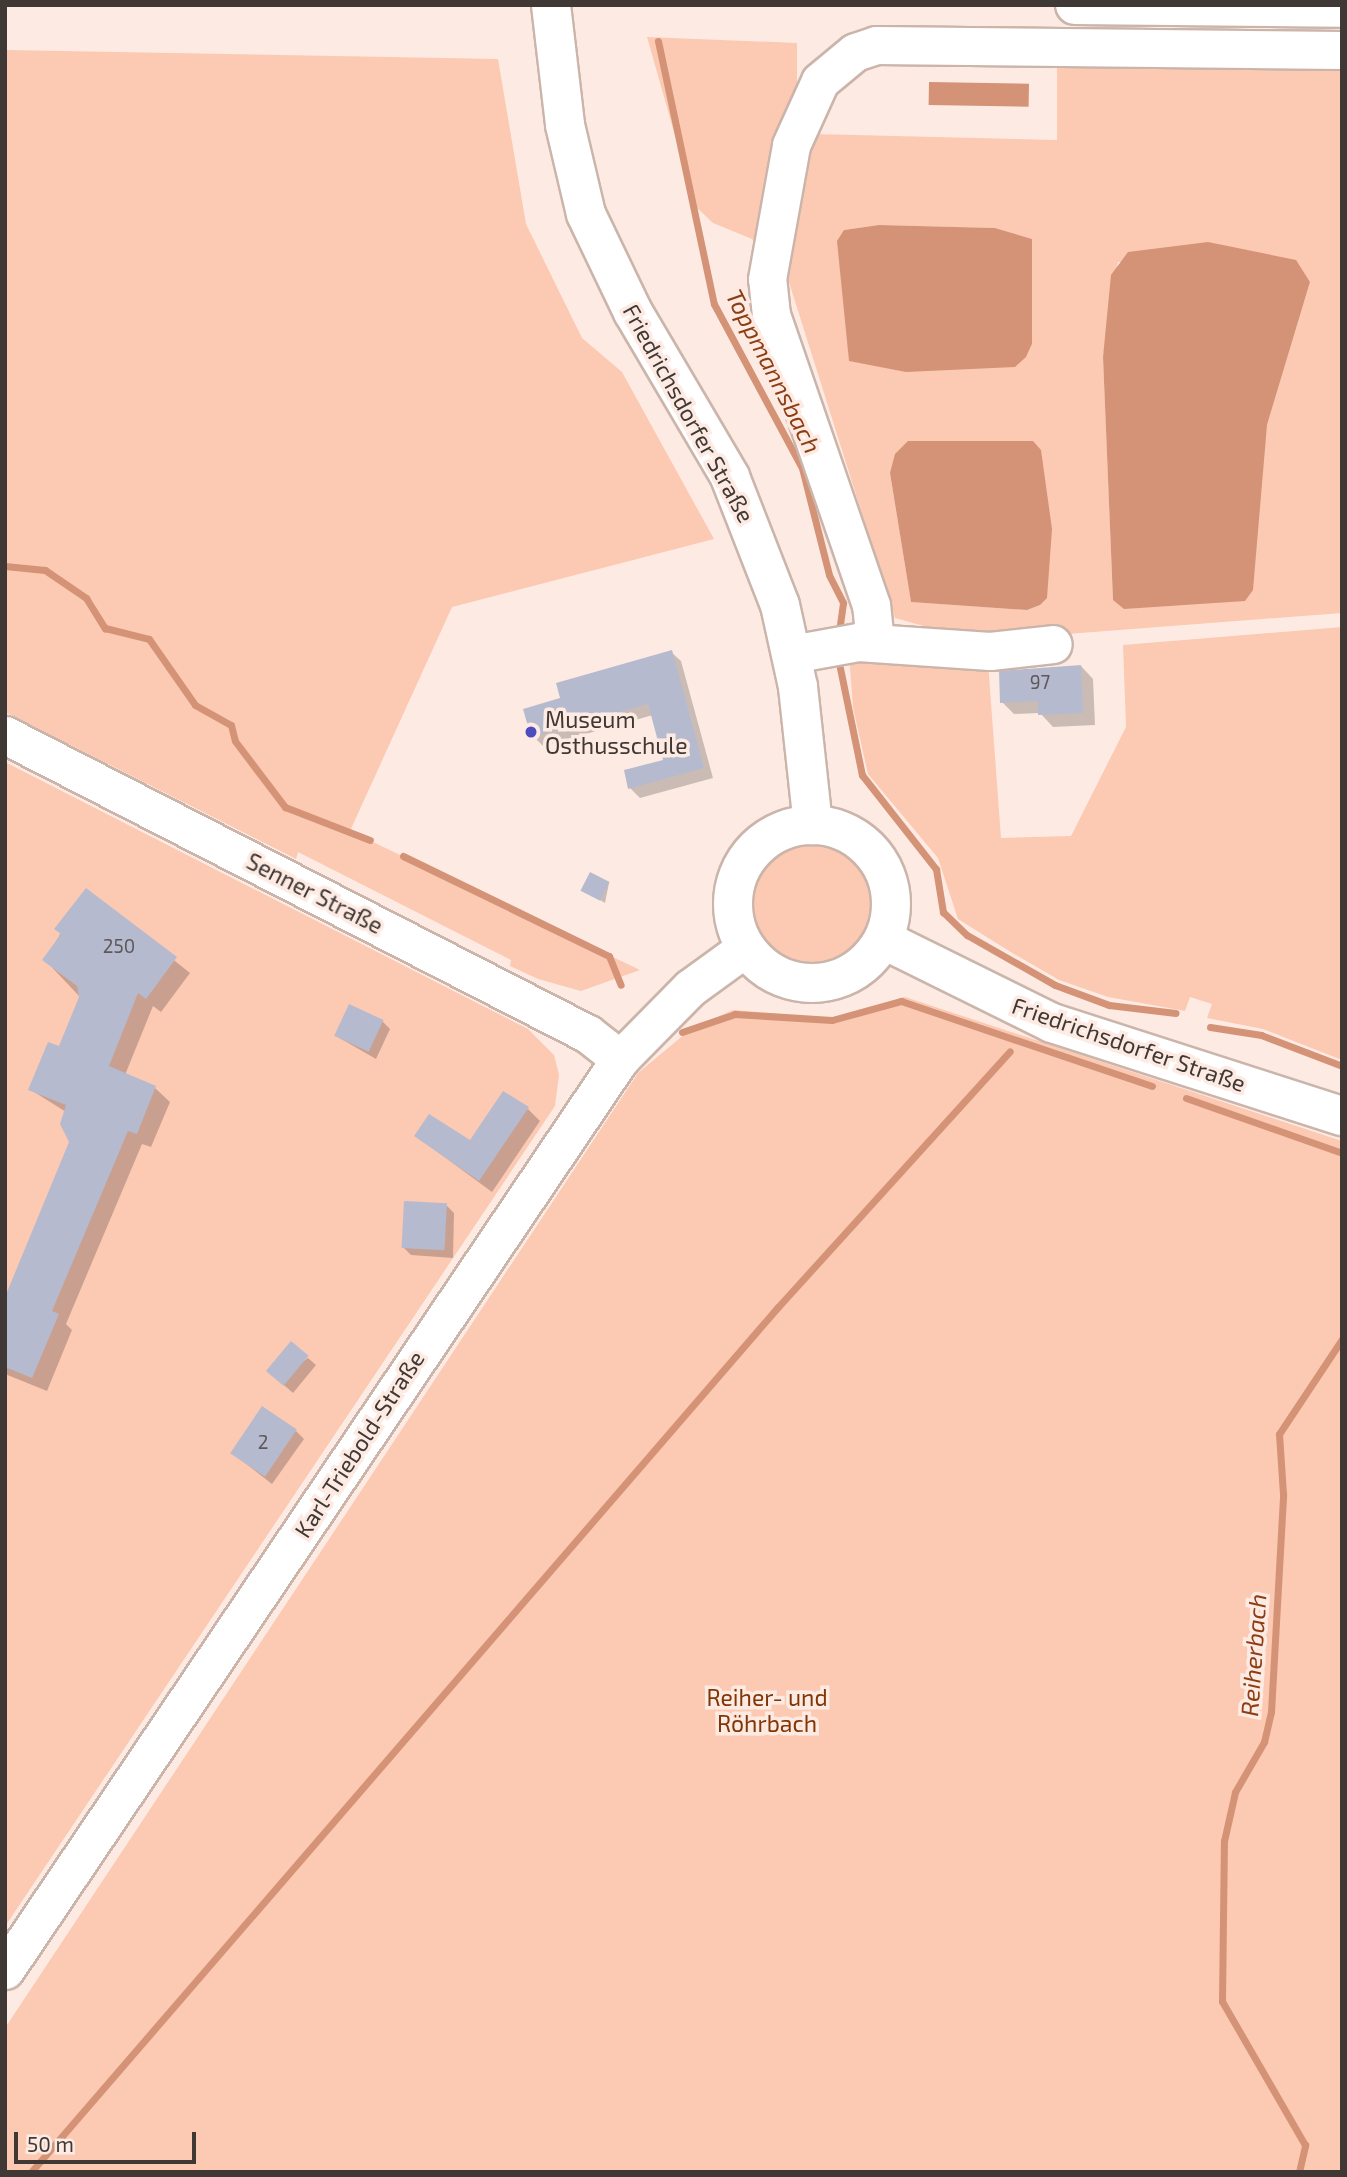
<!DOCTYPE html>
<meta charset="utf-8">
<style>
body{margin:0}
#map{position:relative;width:1347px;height:2177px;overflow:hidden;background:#fdebe3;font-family:"Exo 2",sans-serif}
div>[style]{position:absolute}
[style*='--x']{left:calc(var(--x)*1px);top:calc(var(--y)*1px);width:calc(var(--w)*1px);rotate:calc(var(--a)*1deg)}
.green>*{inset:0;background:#fcc9b3}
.round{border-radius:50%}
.water>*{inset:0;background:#d49376;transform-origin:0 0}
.shadow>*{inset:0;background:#0003}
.stream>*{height:7px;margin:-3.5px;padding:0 3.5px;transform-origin:3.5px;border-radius:3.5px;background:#d49376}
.building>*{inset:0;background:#b6bace;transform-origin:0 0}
.roads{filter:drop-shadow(2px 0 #cbb5ab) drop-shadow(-2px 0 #cbb5ab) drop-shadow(0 2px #cbb5ab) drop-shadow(0 -2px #cbb5ab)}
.minor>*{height:37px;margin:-18.5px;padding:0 18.5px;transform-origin:18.5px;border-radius:18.5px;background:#fff}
.major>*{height:38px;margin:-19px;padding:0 19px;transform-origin:19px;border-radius:19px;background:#fff}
.major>.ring{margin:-19px;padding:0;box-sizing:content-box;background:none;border:38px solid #fff;border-radius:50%}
.highway>*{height:38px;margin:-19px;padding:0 19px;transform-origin:19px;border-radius:19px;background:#fff}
.dots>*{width:19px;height:19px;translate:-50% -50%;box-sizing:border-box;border:4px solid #fdebe3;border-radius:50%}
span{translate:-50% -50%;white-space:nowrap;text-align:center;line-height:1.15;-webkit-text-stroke:7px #fdebe3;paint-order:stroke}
.number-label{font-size:19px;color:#5e585a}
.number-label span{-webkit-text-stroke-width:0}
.street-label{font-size:23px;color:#403834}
.poi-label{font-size:23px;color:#403834}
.left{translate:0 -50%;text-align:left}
.park-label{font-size:23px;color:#823505}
.water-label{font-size:24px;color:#8c3d13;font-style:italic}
.frame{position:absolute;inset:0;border:7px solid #403834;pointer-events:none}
.scale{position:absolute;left:14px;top:2132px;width:182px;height:32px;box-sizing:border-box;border:4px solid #403834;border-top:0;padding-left:9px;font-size:21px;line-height:24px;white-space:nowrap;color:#403834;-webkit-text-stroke:5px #fdebe3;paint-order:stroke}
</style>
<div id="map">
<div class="green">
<i style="clip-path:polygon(evenodd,647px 37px,797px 43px,797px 99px,813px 134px,1057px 140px,1057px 55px,1342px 56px,1342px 613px,1054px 635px,938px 630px,895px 618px,787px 276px,752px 239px,713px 223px,695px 206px,647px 37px,879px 225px,995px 228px,1032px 239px,1032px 344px,1026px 357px,849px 361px,844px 230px,879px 225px,647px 37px,1118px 262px,1310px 282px,1267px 425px,1256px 503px,1113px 600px,1103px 357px,1118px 262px,647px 37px,890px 473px,1040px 605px,1027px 610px,911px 602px,890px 473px)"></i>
<i style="clip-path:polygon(5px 50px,498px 59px,526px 224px,582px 338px,622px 372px,714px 539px,452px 607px,350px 831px,640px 970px,581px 991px,538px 979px,510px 966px,511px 960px,298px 852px,296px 859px,5px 712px)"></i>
<i style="clip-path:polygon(1342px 627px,1342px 1060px,1263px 1029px,1207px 1018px,1212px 1004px,1190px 997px,1185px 1011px,1108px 997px,1059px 980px,1009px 951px,958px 919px,938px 858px,868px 774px,853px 708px,849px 654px,988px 662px,1001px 838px,1071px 836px,1126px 727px,1123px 645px)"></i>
<i style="clip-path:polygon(5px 762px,528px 1029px,554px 1055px,559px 1075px,555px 1106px,6px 1925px)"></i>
<i class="round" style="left:746px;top:838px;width:132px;height:132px"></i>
<i style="clip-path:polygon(905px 997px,1342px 1141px,1342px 2172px,5px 2172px,5px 2028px,638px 1073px,692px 1028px,733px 1010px,830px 1018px)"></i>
</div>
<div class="water">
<i style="left:929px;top:82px;width:100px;height:23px;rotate:1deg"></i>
<i style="clip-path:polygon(879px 225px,995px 228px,1032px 239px,1032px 344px,1026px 357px,1015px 367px,906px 372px,849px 361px,837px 241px,844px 230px)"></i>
<i style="clip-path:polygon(1208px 242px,1296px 260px,1310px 282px,1267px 425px,1253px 590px,1245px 601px,1124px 609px,1113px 600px,1103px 357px,1111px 275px,1128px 252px)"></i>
<i style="clip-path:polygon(908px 441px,1033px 441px,1041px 450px,1052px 529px,1047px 598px,1040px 605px,1027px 610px,911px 602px,890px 473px,895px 454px)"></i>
</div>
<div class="shadow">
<i style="clip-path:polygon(671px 652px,681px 661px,713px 778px,640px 798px,630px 788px,665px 762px,653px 715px,543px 746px,533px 736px,562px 699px)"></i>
<i style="clip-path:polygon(1081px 666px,1093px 679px,1095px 725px,1053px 727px,1040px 713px,1014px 714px,1002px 702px)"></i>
<i style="clip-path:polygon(609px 883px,605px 903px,583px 890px)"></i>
<i style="clip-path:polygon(86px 890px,190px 973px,161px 1012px,153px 1006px,125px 1075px,155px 1088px,170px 1102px,151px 1147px,142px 1144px,66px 1324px,72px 1330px,47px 1391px,5px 1374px,5px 1300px,71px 1142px,66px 1112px,31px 1090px,60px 1048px,80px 997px,45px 960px)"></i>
<i style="clip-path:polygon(382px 1021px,390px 1029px,376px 1059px,336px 1036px)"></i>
<i style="clip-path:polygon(528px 1109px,540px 1121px,492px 1192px,416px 1136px,470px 1143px)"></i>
<i style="clip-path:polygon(446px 1205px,454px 1213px,453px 1258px,411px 1255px,403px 1247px)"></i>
<i style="clip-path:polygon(308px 1358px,316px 1365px,293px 1393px,277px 1379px)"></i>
<i style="clip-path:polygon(296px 1431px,304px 1439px,272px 1484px,232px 1453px)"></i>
</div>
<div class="stream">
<i style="--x:658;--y:41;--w:269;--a:78"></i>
<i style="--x:714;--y:304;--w:186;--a:61.8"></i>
<i style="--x:802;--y:468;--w:110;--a:75.8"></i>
<i style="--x:829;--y:575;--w:31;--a:63"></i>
<i style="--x:843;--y:603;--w:30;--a:98"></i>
<i style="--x:5;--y:566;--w:40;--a:5.7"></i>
<i style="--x:45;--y:570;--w:50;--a:34.3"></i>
<i style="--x:86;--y:598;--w:36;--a:58"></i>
<i style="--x:105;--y:628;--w:45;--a:14"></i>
<i style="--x:149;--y:639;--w:80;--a:55.1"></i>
<i style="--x:195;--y:705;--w:41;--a:29.1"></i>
<i style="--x:231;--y:725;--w:16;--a:76"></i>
<i style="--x:235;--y:741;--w:83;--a:52.9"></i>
<i style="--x:285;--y:807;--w:91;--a:21.2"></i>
<i style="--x:840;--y:668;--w:109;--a:78.4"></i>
<i style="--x:862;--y:775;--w:120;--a:51.8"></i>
<i style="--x:936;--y:869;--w:44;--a:80.8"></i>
<i style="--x:943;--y:912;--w:33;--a:44"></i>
<i style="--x:967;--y:935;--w:101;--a:29.6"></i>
<i style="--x:1055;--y:985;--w:58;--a:20.3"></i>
<i style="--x:1109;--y:1005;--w:67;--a:6.8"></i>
<i style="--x:403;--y:856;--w:229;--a:25.9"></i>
<i style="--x:609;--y:956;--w:31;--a:68"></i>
<i style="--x:1210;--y:1027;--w:52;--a:8.9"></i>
<i style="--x:1261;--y:1035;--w:87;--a:20.9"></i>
<i style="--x:682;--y:1032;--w:56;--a:-18.8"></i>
<i style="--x:735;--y:1014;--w:97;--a:3.5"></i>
<i style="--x:832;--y:1020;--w:72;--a:-15.4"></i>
<i style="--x:901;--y:1001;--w:265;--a:18.7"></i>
<i style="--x:1186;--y:1098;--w:165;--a:19.4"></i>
<i style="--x:31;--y:2172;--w:1143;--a:-49.19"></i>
<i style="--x:778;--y:1307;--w:345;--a:-47.8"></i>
<i style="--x:1299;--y:2172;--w:28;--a:-77"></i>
<i style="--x:1305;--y:2145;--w:166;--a:-120"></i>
<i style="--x:1222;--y:2001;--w:160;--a:-89.3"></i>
<i style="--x:1224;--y:1841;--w:50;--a:-77.3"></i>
<i style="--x:1235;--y:1792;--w:58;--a:-59.9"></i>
<i style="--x:1264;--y:1742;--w:31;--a:-77"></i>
<i style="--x:1271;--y:1712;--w:218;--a:-86.8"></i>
<i style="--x:1283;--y:1494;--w:60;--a:-93.8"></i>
<i style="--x:1279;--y:1434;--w:114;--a:-56.4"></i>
</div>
<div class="building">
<i style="clip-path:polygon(672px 650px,704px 768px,628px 789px,624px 770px,663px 760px,648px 704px,531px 737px,523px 709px,560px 698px,556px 683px)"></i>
<i style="clip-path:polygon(1081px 665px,1083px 713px,1038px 715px,1038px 701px,1000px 703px,999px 671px)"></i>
<i style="left:590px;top:872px;width:22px;height:21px;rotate:27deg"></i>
<i style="clip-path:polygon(86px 888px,177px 957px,146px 999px,138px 993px,109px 1066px,156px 1086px,137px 1134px,128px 1131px,52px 1311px,59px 1314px,32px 1378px,5px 1367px,5px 1297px,69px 1142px,60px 1124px,66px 1105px,28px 1090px,48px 1042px,59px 1046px,79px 997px,77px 986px,42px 960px,61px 934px,54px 929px)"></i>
<i style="left:349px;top:1004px;width:38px;height:35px;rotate:25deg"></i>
<i style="clip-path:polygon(503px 1091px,529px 1107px,479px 1181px,414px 1136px,429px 1114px,470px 1140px)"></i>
<i style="left:404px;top:1201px;width:43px;height:47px;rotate:3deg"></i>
<i style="left:291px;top:1341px;width:23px;height:39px;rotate:40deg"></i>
<i style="left:262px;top:1406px;width:42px;height:57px;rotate:34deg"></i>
</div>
<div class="roads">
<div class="minor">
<i style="--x:875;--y:642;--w:37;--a:-96"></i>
<i style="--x:871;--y:605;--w:307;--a:-109"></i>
<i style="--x:771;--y:315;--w:36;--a:-96"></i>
<i style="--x:767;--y:279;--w:136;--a:-79.8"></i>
<i style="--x:791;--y:145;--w:70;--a:-65.6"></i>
<i style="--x:820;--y:81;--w:45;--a:-39.6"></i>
<i style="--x:855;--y:52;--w:22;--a:-18"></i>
<i style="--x:876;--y:45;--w:466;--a:0.6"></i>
<i style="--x:792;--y:654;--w:67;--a:-10.3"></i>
<i style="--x:858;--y:642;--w:132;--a:3.9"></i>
<i style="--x:990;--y:651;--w:63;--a:-6.3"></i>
<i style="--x:5;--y:735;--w:655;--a:27.15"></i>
<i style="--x:588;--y:1034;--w:41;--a:38"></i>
<i style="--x:5;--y:1970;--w:1099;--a:-55.98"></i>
<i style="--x:620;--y:1059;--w:100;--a:-45.4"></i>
<i style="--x:690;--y:988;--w:68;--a:-36"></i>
</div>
<div class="major">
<i style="--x:551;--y:5;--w:121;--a:83.3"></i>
<i style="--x:565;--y:125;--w:91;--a:76.7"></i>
<i style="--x:586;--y:214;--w:109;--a:64.4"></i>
<i style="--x:633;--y:312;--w:191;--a:59.5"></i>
<i style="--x:730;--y:477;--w:137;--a:68.7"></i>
<i style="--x:780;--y:605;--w:84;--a:77.6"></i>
<i style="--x:798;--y:687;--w:139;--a:83.8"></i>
<i class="ring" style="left:733px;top:825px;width:120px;height:120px"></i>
<i style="--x:884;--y:940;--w:187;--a:26.3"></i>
<i style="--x:1052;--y:1023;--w:305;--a:17.8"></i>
</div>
<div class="highway">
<i style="--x:1075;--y:5;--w:267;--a:0.6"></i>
</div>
</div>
<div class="dots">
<i style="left:531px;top:732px;background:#4e4bc1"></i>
</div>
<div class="number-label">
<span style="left:1040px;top:682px">97</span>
<span style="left:119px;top:946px">250</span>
<span style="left:263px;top:1442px">2</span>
</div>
<div class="street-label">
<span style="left:689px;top:413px;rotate:61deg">Friedrichsdorfer Straße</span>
<span style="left:315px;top:893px;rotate:27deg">Senner Straße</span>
<span style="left:1129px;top:1044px;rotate:19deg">Friedrichsdorfer Straße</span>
<span style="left:359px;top:1444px;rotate:-57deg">Karl-Triebold-Straße</span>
</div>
<div class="poi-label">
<span class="left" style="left:545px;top:732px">Museum<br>Osthusschule</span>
</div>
<div class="park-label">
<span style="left:767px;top:1710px">Reiher- und<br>Röhrbach</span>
</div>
<div class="water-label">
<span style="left:774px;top:371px;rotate:63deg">Toppmannsbach</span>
<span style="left:1253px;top:1655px;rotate:-86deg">Reiherbach</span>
</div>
<div class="frame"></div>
<div class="scale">50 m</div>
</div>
